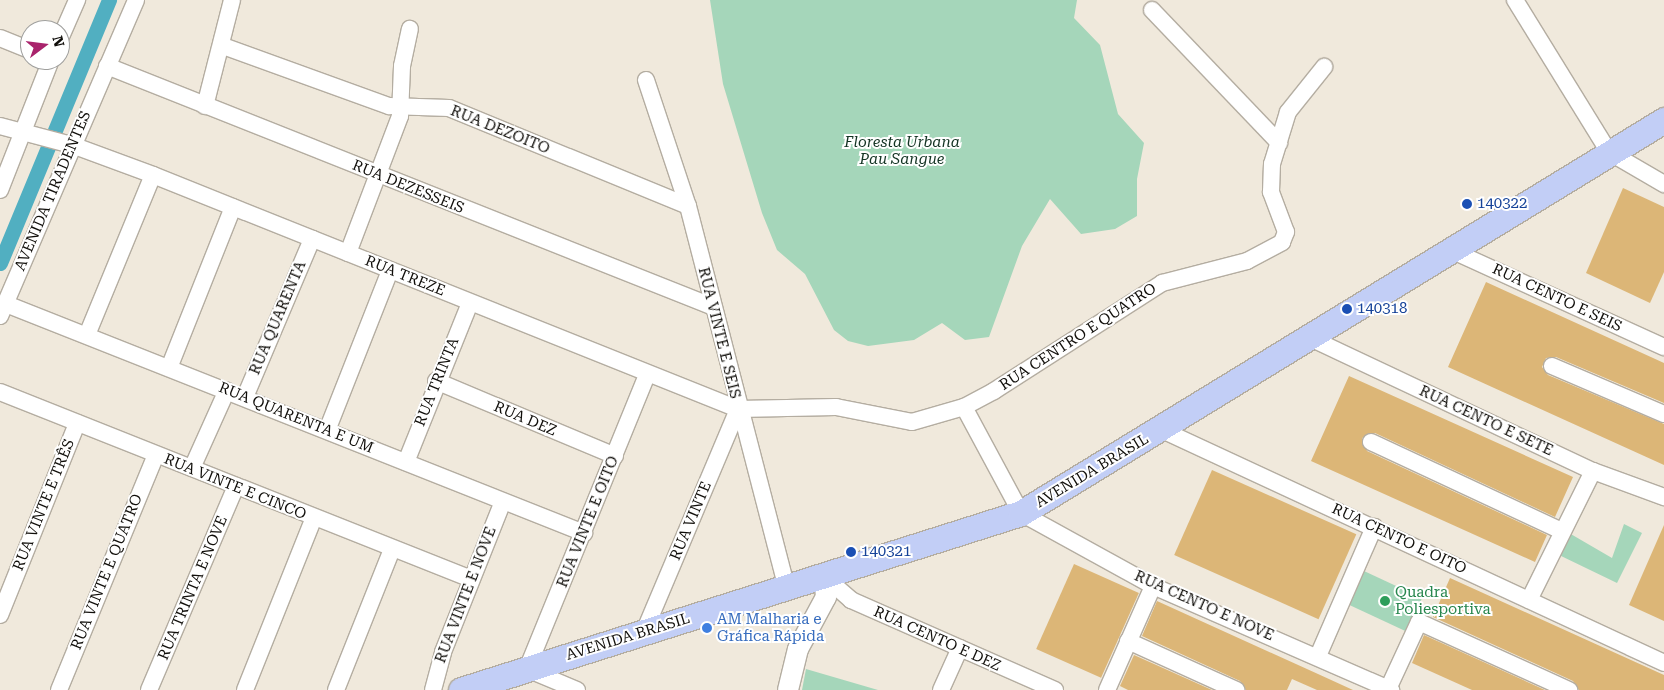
<!DOCTYPE html>
<meta charset="utf-8">
<style>
body{margin:0}
#map{position:relative;width:1664px;height:690px;overflow:hidden;background:#f0e9dc;font-family:"Roboto Serif",serif}
div>[style]{position:absolute}
[style*='--x']{left:calc(var(--x)*1px);top:calc(var(--y)*1px);width:calc(var(--w)*1px);rotate:calc(var(--a)*1deg)}
.green>*{inset:0;background:#a5d6ba;transform-origin:0 0}
.canal>*{height:15px;margin:-7.5px;padding:0 7.5px;transform-origin:7.5px;border-radius:7.5px;background:#51afc1}
.building>*{inset:0;background:#dcb677;transform-origin:0 0}
.roads{filter:drop-shadow(1px 0 #b4ada1) drop-shadow(-1px 0 #b4ada1) drop-shadow(0 1px #b4ada1) drop-shadow(0 -1px #b4ada1)}
.minor>*{height:16px;margin:-8px;padding:0 8px;transform-origin:8px;border-radius:8px;background:#fff}
.tertiary>*{height:20px;margin:-10px;padding:0 10px;transform-origin:10px;border-radius:10px;background:#fff}
.primary>*{height:25px;margin:-12.5px;padding:0 12.5px;transform-origin:12.5px;border-radius:12.5px;background:#c2cef6}
.dots>*{width:14px;height:14px;translate:-50% -50%;box-sizing:border-box;border:2px solid #fff;border-radius:50%}
span{translate:-50% -50%;white-space:nowrap;text-align:center;line-height:1.15;-webkit-text-stroke:4px #fff;paint-order:stroke}
.street-label{font-size:15px;color:#100e0a}
.park-label{font-size:15px;color:#133323;font-style:italic}
.transit-label{font-size:15px;color:#164399}
.left{translate:0 -50%;text-align:left}
.leisure-label{font-size:15px;color:#27864d}
.shop-label{font-size:15px;color:#366cbe}
.north{position:absolute;left:20px;top:20px;width:50px;height:50px;box-sizing:border-box;background:#fff;border:1px solid #9f9f9d;border-radius:50%;rotate:75deg;font-size:14px;font-weight:700;line-height:20px;text-align:center;color:#100e0a}
.north::after{content:'';display:block;margin:auto;width:18px;height:22px;background:#a9236c;clip-path:polygon(50% 0,100% 100%,50% 72%,0 100%)}
</style>
<div id="map">
<div class="green">
<i style="clip-path:polygon(710px 0,1077px 0,1074px 18px,1100px 45px,1118px 114px,1144px 143px,1137px 179px,1137px 216px,1115px 229px,1081px 234px,1050px 199px,1022px 246px,989px 337px,965px 340px,942px 323px,914px 340px,868px 346px,848px 341px,834px 330px,805px 274px,777px 250px,762px 213px,723px 84px)"></i>
<i style="clip-path:polygon(1624px 524px,1642px 533px,1617px 583px,1559px 555px,1569px 533px,1612px 558px)"></i>
<i style="left:1364px;top:571px;width:64px;height:37px;rotate:25deg"></i>
<i style="clip-path:polygon(806px 669px,878px 690px,802px 690px)"></i>
</div>
<div class="canal">
<i style="--x:0;--y:263;--w:285;--a:-67.5"></i>
</div>
<div class="building">
<i style="clip-path:polygon(1623px 188px,1664px 207px,1664px 272px,1650px 303px,1586px 273px)"></i>
<i style="clip-path:polygon(1486px 282px,1664px 363px,1664px 403px,1556px 357px,1546px 358px,1542px 367px,1548px 375px,1664px 424px,1664px 465px,1448px 367px)"></i>
<i style="clip-path:polygon(1349px 376px,1573px 477px,1555px 517px,1375px 433px,1362px 438px,1367px 451px,1547px 535px,1535px 562px,1311px 461px)"></i>
<i style="left:1212px;top:470px;width:158px;height:93px;rotate:24deg"></i>
<i style="clip-path:polygon(1664px 525px,1664px 621px,1629px 605px)"></i>
<i style="left:1074px;top:564px;width:71px;height:93px;rotate:24deg"></i>
<i style="clip-path:polygon(1450px 578px,1664px 675px,1664px 690px,1579px 690px,1573px 681px,1433px 617px)"></i>
<i style="clip-path:polygon(1157px 601px,1318px 674px,1353px 690px,1317px 690px,1292px 679px,1287px 690px,1246px 690px,1240px 681px,1142px 636px)"></i>
<i style="clip-path:polygon(1424px 635px,1545px 690px,1472px 690px,1412px 663px)"></i>
<i style="clip-path:polygon(1134px 655px,1212px 690px,1128px 690px,1120px 686px)"></i>
</div>
<div class="roads">
<div class="minor">
<i style="--x:1515;--y:0;--w:179;--a:58.3"></i>
<i style="--x:1609;--y:152;--w:64;--a:30.2"></i>
<i style="--x:1152;--y:10;--w:184;--a:46.3"></i>
<i style="--x:0;--y:38;--w:32;--a:22"></i>
<i style="--x:60;--y:39;--w:43;--a:-66.4"></i>
<i style="--x:223;--y:46;--w:177;--a:19.9"></i>
<i style="--x:389;--y:106;--w:60;--a:1.9"></i>
<i style="--x:449;--y:108;--w:258;--a:22.3"></i>
<i style="--x:107;--y:66;--w:650;--a:21.67"></i>
<i style="--x:646;--y:80;--w:133;--a:71.6"></i>
<i style="--x:688;--y:206;--w:395;--a:75.5"></i>
<i style="--x:205;--y:106;--w:109;--a:-75.7"></i>
<i style="--x:0;--y:126;--w:74;--a:14.8"></i>
<i style="--x:72;--y:145;--w:86;--a:20.3"></i>
<i style="--x:153;--y:175;--w:630;--a:21.8"></i>
<i style="--x:738;--y:409;--w:98;--a:-1.2"></i>
<i style="--x:836;--y:407;--w:77;--a:11.2"></i>
<i style="--x:912;--y:422;--w:54;--a:-16.1"></i>
<i style="--x:964;--y:407;--w:34;--a:-28"></i>
<i style="--x:994;--y:391;--w:200;--a:-32.7"></i>
<i style="--x:1162;--y:283;--w:88;--a:-14.5"></i>
<i style="--x:1247;--y:261;--w:40;--a:-28"></i>
<i style="--x:1282;--y:242;--w:11;--a:-68"></i>
<i style="--x:1286;--y:232;--w:43;--a:-110.6"></i>
<i style="--x:1271;--y:192;--w:28;--a:-88"></i>
<i style="--x:1272;--y:164;--w:54;--a:-72.9"></i>
<i style="--x:1288;--y:112;--w:58;--a:-51.3"></i>
<i style="--x:0;--y:190;--w:140;--a:-68.6"></i>
<i style="--x:1451;--y:250;--w:234;--a:24.5"></i>
<i style="--x:348;--y:253;--w:147;--a:-69.2"></i>
<i style="--x:400;--y:116;--w:50;--a:-87.7"></i>
<i style="--x:402;--y:66;--w:38;--a:-78"></i>
<i style="--x:6;--y:304;--w:622;--a:21.61"></i>
<i style="--x:0;--y:316;--w:344;--a:-66.7"></i>
<i style="--x:87;--y:335;--w:173;--a:-67.6"></i>
<i style="--x:1310;--y:338;--w:313;--a:25.2"></i>
<i style="--x:1593;--y:471;--w:76;--a:20.1"></i>
<i style="--x:1552;--y:366;--w:122;--a:23.2"></i>
<i style="--x:169;--y:368;--w:173;--a:-68.3"></i>
<i style="--x:436;--y:381;--w:194;--a:22.7"></i>
<i style="--x:0;--y:392;--w:507;--a:21.65"></i>
<i style="--x:245;--y:397;--w:172;--a:-67"></i>
<i style="--x:964;--y:407;--w:120;--a:61.7"></i>
<i style="--x:1021;--y:513;--w:151;--a:28.9"></i>
<i style="--x:1153;--y:586;--w:260;--a:23.6"></i>
<i style="--x:328;--y:428;--w:169;--a:-68.5"></i>
<i style="--x:1160;--y:429;--w:556;--a:24.9"></i>
<i style="--x:1371;--y:442;--w:211;--a:25"></i>
<i style="--x:406;--y:462;--w:171;--a:-68.1"></i>
<i style="--x:192;--y:468;--w:85;--a:-65.8"></i>
<i style="--x:830;--y:574;--w:12;--a:70"></i>
<i style="--x:834;--y:585;--w:23;--a:41"></i>
<i style="--x:851;--y:600;--w:223;--a:23.8"></i>
<i style="--x:1529;--y:600;--w:144;--a:-63.6"></i>
<i style="--x:0;--y:615;--w:207;--a:-68.1"></i>
<i style="--x:644;--y:632;--w:242;--a:-67.1"></i>
<i style="--x:1128;--y:641;--w:119;--a:24.4"></i>
<i style="--x:1318;--y:656;--w:141;--a:-66.5"></i>
<i style="--x:1388;--y:689;--w:74;--a:-65.2"></i>
<i style="--x:1419;--y:622;--w:165;--a:24.4"></i>
<i style="--x:59;--y:690;--w:254;--a:-67.6"></i>
<i style="--x:149;--y:690;--w:222;--a:-66.9"></i>
<i style="--x:245;--y:690;--w:183;--a:-68.2"></i>
<i style="--x:336;--y:690;--w:152;--a:-68.3"></i>
<i style="--x:433;--y:690;--w:39;--a:-75"></i>
<i style="--x:443;--y:652;--w:162;--a:-68.3"></i>
<i style="--x:577;--y:690;--w:54;--a:-157.2"></i>
<i style="--x:527;--y:669;--w:318;--a:-67.8"></i>
<i style="--x:941;--y:690;--w:46;--a:-65.7"></i>
<i style="--x:1107;--y:690;--w:114;--a:-66.1"></i>
</div>
<div class="tertiary">
<i style="--x:788;--y:690;--w:42;--a:-76.3"></i>
<i style="--x:798;--y:649;--w:59;--a:-61.7"></i>
<i style="--x:826;--y:597;--w:21;--a:-95"></i>
</div>
<div class="primary">
<i style="--x:461;--y:690;--w:587;--a:-17.54"></i>
<i style="--x:1021;--y:513;--w:754;--a:-31.43"></i>
</div>
</div>
<div class="dots">
<i style="left:1467px;top:204px;background:#1a4fb4"></i>
<i style="left:1347px;top:309px;background:#1a4fb4"></i>
<i style="left:851px;top:552px;background:#1a4fb4"></i>
<i style="left:1385px;top:601px;background:#2e9e5b"></i>
<i style="left:707px;top:628px;background:#3f7fe0"></i>
</div>
<div class="street-label">
<span style="left:500px;top:130px;rotate:22deg">RUA DEZOITO</span>
<span style="left:408px;top:187px;rotate:22deg">RUA DEZESSEIS</span>
<span style="left:53px;top:191px;rotate:-67deg">AVENIDA TIRADENTES</span>
<span style="left:405px;top:276px;rotate:22deg">RUA TREZE</span>
<span style="left:1557px;top:298px;rotate:25deg">RUA CENTO E SEIS</span>
<span style="left:278px;top:318px;rotate:-67deg">RUA QUARENTA</span>
<span style="left:719px;top:333px;rotate:76deg">RUA VINTE E SEIS</span>
<span style="left:1078px;top:337px;rotate:-33deg">RUA CENTRO E QUATRO</span>
<span style="left:437px;top:382px;rotate:-68deg">RUA TRINTA</span>
<span style="left:296px;top:418px;rotate:22deg">RUA QUARENTA E UM</span>
<span style="left:525px;top:419px;rotate:23deg">RUA DEZ</span>
<span style="left:1486px;top:421px;rotate:25deg">RUA CENTO E SETE</span>
<span style="left:1092px;top:471px;rotate:-31deg">AVENIDA BRASIL</span>
<span style="left:235px;top:487px;rotate:22deg">RUA VINTE E CINCO</span>
<span style="left:44px;top:505px;rotate:-68deg">RUA VINTE E TRÊS</span>
<span style="left:691px;top:521px;rotate:-67deg">RUA VINTE</span>
<span style="left:588px;top:522px;rotate:-68deg">RUA VINTE E OITO</span>
<span style="left:1399px;top:539px;rotate:25deg">RUA CENTO E OITO</span>
<span style="left:107px;top:572px;rotate:-68deg">RUA VINTE E QUATRO</span>
<span style="left:193px;top:588px;rotate:-67deg">RUA TRINTA E NOVE</span>
<span style="left:466px;top:595px;rotate:-69deg">RUA VINTE E NOVE</span>
<span style="left:1204px;top:606px;rotate:24deg">RUA CENTO E NOVE</span>
<span style="left:628px;top:637px;rotate:-17deg">AVENIDA BRASIL</span>
<span style="left:937px;top:639px;rotate:24deg">RUA CENTO E DEZ</span>
</div>
<div class="park-label">
<span style="left:902px;top:151px">Floresta Urbana<br>Pau Sangue</span>
</div>
<div class="transit-label">
<span class="left" style="left:1477px;top:204px">140322</span>
<span class="left" style="left:1357px;top:309px">140318</span>
<span class="left" style="left:861px;top:552px">140321</span>
</div>
<div class="leisure-label">
<span class="left" style="left:1395px;top:601px">Quadra<br>Poliesportiva</span>
</div>
<div class="shop-label">
<span class="left" style="left:717px;top:628px">AM Malharia e<br>Gráfica Rápida</span>
</div>
<div class="north">N</div>
</div>
